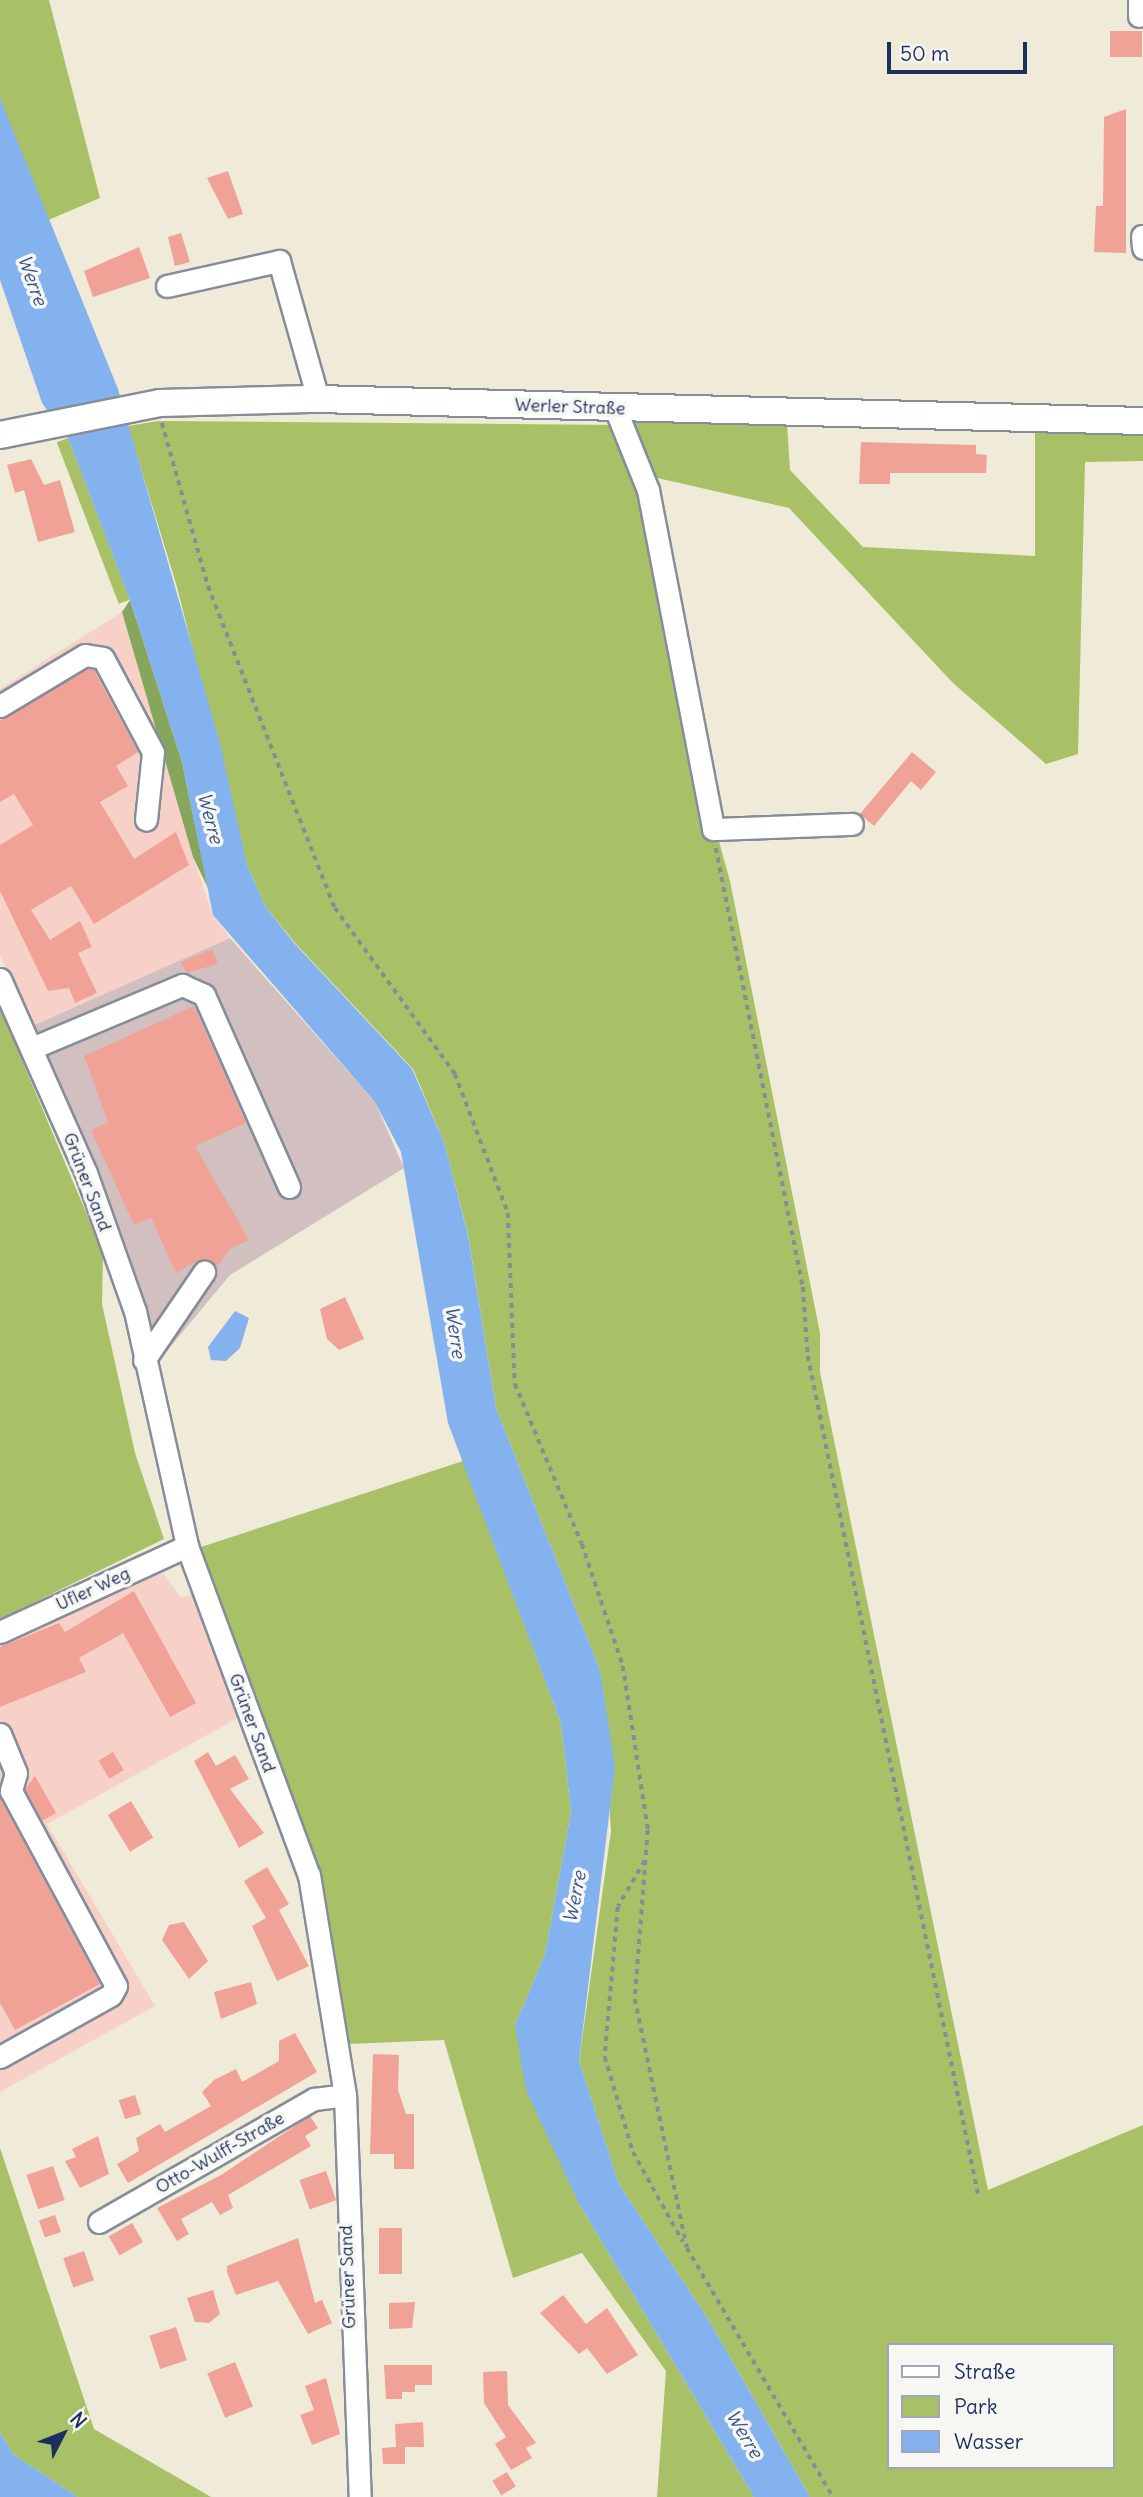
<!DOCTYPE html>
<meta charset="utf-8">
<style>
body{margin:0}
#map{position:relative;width:1143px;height:2497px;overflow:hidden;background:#efebd8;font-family:Delius,sans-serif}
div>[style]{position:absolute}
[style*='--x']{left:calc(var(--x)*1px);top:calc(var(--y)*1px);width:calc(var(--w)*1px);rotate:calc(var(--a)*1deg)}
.built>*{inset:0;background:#f7d1c7}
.industrial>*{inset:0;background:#d2bfc0}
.green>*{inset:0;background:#a8c066;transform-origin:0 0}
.forest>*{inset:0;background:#86a65b}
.water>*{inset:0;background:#83b2ee}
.building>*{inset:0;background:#f0a297;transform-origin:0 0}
.path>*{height:3.5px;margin-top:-1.75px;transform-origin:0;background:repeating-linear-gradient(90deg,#858d9b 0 5px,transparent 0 10px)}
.roads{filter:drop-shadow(2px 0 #858d9b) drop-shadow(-2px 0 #858d9b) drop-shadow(0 2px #858d9b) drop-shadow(0 -2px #858d9b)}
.minor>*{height:21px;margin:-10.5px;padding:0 10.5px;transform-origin:10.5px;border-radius:10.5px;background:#fff}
.major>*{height:26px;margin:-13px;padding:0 13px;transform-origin:13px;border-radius:13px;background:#fff}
span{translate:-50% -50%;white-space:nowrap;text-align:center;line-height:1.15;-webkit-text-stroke:7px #f6f6f2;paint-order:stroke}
.street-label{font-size:18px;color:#1b2f5e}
.water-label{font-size:19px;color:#3a5689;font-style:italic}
.legend{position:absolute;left:887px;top:2343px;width:228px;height:126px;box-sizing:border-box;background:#f6f6f2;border:2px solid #9ea6b7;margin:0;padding:9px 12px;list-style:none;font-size:21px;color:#1b2f5e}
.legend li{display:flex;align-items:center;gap:14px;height:35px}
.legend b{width:35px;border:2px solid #9ea6b7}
.north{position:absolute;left:28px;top:2399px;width:70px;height:70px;-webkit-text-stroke:5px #f6f6f2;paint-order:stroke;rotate:48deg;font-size:19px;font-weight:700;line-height:28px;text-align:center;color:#1b2f5e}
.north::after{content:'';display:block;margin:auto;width:24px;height:32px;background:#1b2f5e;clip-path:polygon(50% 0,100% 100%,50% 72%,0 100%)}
.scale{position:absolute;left:887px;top:42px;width:140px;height:32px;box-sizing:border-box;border:4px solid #1b2f5e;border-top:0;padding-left:9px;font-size:21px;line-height:24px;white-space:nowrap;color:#1b2f5e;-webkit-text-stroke:5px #f6f6f2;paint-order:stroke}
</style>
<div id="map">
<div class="built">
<i style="clip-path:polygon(122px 612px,193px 857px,213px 915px,230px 938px,32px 1026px,0 956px,0 689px)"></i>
<i style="clip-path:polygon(164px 1574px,181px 1598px,196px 1593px,243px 1715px,47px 1824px,155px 2006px,0 2092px,0 1641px,134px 1576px)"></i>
</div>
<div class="industrial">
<i style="clip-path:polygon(230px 938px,375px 1102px,404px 1168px,230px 1275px,151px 1370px,32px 1026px)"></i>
</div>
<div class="green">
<i style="clip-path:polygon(0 0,49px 0,100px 198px,46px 221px,0 98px)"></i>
<i style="clip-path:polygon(evenodd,158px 421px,614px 425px,640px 492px,671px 669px,730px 881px,820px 1333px,820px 1372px,988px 2190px,1143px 2125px,1143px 2497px,810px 2497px,711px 2324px,619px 2184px,579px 2061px,611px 1831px,600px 1670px,496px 1408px,468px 1234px,444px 1142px,413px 1069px,295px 943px,265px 906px,247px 865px,177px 587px,128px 426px,158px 421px,889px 2345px,1113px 2345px,1113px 2467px,889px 2467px,889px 2345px)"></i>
<i style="clip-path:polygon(626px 421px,787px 423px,790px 470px,863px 547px,1035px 556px,1035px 432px,1143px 434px,1143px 461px,1085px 462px,1078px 754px,1046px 764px,953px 683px,789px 508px,653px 477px)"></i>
<i style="left:68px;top:438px;width:173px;height:12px;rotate:69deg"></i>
<i style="clip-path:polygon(0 1008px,103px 1253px,102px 1304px,135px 1453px,164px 1539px,0 1619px)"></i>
<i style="clip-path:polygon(463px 1461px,561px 1723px,571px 1812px,545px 1954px,515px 2025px,578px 2202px,754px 2497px,657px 2497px,666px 2371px,582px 2253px,513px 2278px,444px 2040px,348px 2044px,315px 1873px,198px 1548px)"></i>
<i style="clip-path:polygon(0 2148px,94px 2429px,211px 2497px,78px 2497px,14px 2455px,0 2433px)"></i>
</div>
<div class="forest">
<i style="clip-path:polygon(130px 600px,182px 762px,208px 888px,193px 857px,122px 612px)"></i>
</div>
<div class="water">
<i style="clip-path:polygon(0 98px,118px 389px,220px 743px,247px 865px,265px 906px,294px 943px,412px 1069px,444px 1142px,468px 1235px,496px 1408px,600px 1670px,615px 1767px,579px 2061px,619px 2184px,711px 2324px,810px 2497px,754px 2497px,578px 2202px,526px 2090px,515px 2025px,545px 1954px,571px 1812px,561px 1723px,448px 1423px,401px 1152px,375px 1102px,213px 915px,182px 762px,130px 600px,68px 438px,42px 403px,0 280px)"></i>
<i style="clip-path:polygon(235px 1311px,249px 1318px,240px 1348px,226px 1361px,211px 1360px,208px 1347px)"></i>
<i style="clip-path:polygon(0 2433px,14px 2455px,78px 2497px,0 2497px)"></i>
</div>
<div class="building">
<i style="left:1110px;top:31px;width:32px;height:26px"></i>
<i style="clip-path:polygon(1126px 109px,1126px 253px,1094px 252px,1096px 206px,1103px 206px,1104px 117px)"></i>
<i style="clip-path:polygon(228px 171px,243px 214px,228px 219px,207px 178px)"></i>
<i style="clip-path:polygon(181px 233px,190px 262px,175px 266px,168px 237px)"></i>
<i style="clip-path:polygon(139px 247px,150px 278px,93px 297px,84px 271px)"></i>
<i style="clip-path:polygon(861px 442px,976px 445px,976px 454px,987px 455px,986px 473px,890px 473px,890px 484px,859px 484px)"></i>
<i style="clip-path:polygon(31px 459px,44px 485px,60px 480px,75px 532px,38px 542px,24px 490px,15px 493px,7px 465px)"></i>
<i style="clip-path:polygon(88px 669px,94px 670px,138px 752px,116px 766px,128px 786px,100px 802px,134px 859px,176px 832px,189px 865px,94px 924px,71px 886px,31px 910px,50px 940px,80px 921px,92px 947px,78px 953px,97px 993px,75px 1003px,69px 988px,48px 991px,0 891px,0 845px,33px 825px,14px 794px,0 802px,0 720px)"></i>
<i style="clip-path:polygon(912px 752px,936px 772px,921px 790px,911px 781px,874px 826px,860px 814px)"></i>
<i style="clip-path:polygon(212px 949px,218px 964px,186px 973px,181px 962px)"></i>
<i style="clip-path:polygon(194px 1006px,246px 1123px,195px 1146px,249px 1240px,230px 1249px,218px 1265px,199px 1260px,176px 1273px,151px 1218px,134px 1225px,91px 1130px,108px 1122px,84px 1056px)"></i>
<i style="clip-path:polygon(345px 1297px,364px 1339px,339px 1350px,327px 1339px,320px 1309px)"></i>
<i style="clip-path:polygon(134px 1591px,196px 1703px,170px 1717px,123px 1633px,79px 1658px,86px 1672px,0 1707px,0 1647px,59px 1623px,65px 1632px)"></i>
<i style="left:113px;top:1752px;width:21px;height:17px;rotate:59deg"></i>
<i style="clip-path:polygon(208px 1752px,216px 1766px,235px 1755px,249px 1779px,230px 1789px,264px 1833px,239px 1848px,194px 1761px)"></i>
<i style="clip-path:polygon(35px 1776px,56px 1813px,42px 1821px,25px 1789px)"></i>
<i style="clip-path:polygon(0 1798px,100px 1984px,15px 2030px,0 2003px)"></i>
<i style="left:131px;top:1801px;width:43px;height:27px;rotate:59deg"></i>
<i style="clip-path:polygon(267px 1867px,289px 1904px,279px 1910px,309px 1966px,277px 1981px,252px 1926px,266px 1918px,244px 1881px)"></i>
<i style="clip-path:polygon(184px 1922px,208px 1961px,189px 1979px,162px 1940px,169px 1925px)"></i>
<i style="clip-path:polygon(251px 1982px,257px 2004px,221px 2019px,214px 1992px)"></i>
<i style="clip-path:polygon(295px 2033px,317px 2072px,128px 2183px,117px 2164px,139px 2151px,136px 2138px,160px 2124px,165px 2132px,211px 2106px,202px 2092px,214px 2080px,236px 2069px,242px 2082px,279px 2061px,279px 2041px)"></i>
<i style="clip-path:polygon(373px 2054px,399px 2055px,398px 2090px,406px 2114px,414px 2114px,414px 2169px,394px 2169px,394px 2154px,370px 2154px)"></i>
<i style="left:135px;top:2095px;width:20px;height:17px;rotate:72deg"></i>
<i style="clip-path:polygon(310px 2116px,318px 2128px,305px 2136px,311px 2146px,228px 2195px,233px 2208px,220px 2215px,212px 2202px,181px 2219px,189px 2234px,177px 2241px,157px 2208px,221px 2175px)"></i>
<i style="clip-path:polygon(98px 2136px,109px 2174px,80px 2188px,65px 2161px,76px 2157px,72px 2149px)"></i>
<i style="left:53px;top:2166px;width:36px;height:28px;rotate:71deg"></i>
<i style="left:326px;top:2171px;width:31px;height:28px;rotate:71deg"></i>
<i style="left:55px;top:2215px;width:18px;height:17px;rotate:71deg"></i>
<i style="left:132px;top:2223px;width:22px;height:27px;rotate:60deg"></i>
<i style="left:379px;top:2228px;width:23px;height:46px"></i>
<i style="clip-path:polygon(298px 2238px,315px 2303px,322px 2300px,332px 2323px,308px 2334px,278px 2281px,236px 2295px,227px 2272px,227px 2266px)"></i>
<i style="left:84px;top:2251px;width:31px;height:22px;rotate:71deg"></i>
<i style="clip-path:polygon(213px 2290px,220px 2314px,209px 2323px,195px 2322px,187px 2298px)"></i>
<i style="clip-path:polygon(563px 2295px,586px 2324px,607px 2308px,638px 2355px,607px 2374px,587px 2348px,579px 2354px,540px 2313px)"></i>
<i style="clip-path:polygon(415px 2302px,412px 2328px,389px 2329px,389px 2303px)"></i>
<i style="left:176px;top:2327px;width:35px;height:28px;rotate:72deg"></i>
<i style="left:235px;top:2362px;width:48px;height:30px;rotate:68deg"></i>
<i style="clip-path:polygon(384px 2365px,432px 2365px,432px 2385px,415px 2385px,415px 2392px,402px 2392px,402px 2399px,386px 2399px)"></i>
<i style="clip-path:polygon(507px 2371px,508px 2405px,536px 2443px,526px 2448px,532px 2458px,511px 2470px,495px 2444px,506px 2437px,484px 2403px,483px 2372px)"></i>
<i style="clip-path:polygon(326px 2378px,340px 2434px,312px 2445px,300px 2415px,314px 2410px,305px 2386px)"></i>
<i style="clip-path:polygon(423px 2422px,424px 2447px,405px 2447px,405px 2464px,383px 2464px,382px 2448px,396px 2447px,395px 2424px)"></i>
<i style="left:507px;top:2472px;width:17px;height:17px;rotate:59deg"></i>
</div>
<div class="path">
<i style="--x:162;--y:423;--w:169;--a:74.2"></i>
<i style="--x:208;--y:586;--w:346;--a:68.5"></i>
<i style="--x:335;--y:908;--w:205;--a:54.1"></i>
<i style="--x:455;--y:1074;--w:149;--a:69.1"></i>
<i style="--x:508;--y:1213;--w:171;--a:87.7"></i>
<i style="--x:515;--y:1384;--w:173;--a:67.3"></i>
<i style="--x:582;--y:1544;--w:129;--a:71.4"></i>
<i style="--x:623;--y:1666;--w:166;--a:81.3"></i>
<i style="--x:648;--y:1830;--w:169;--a:94.4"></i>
<i style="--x:635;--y:1999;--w:254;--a:78.2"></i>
<i style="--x:716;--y:848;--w:448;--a:78.8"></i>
<i style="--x:803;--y:1287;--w:69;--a:85.9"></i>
<i style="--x:808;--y:1356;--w:855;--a:78.53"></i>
<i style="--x:645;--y:1861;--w:53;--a:120.4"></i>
<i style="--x:618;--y:1907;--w:151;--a:95"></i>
<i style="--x:605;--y:2057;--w:99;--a:73.6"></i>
<i style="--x:633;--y:2152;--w:103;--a:60.9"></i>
<i style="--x:687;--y:2248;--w:289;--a:59.6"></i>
</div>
<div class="roads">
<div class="minor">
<i style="--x:1139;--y:16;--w:16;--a:-90"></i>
<i style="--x:1142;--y:236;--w:12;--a:85"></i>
<i style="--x:167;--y:286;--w:115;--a:-12.6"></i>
<i style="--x:279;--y:261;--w:143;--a:74.2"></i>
<i style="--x:615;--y:408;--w:88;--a:68.1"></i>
<i style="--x:648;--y:490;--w:345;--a:79.1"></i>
<i style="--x:713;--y:829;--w:139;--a:-2.1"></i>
<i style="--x:0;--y:706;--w:99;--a:-31"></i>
<i style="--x:85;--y:655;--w:18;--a:9"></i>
<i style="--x:103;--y:658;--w:106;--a:62"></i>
<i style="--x:153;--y:752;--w:68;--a:95.9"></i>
<i style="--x:0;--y:979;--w:212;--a:66.1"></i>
<i style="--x:86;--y:1173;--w:146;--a:70.5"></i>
<i style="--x:135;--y:1311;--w:241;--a:77.5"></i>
<i style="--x:187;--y:1546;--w:351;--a:69.7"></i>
<i style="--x:309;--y:1875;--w:223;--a:80.7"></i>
<i style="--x:345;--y:2095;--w:402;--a:87.9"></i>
<i style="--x:32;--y:1048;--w:163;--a:-22.8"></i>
<i style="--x:182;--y:985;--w:24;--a:24"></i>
<i style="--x:204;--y:995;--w:210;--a:66.1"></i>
<i style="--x:144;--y:1360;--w:107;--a:-55.7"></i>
<i style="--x:0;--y:1632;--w:206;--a:-24.7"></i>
<i style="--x:0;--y:1734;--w:42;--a:67.7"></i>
<i style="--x:16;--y:1773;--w:19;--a:106"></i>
<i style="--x:11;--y:1791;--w:221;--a:61.7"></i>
<i style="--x:116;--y:1986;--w:10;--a:119"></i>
<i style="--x:111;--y:1995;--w:127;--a:150.8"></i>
<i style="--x:99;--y:2222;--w:248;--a:-29.8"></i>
<i style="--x:314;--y:2099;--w:31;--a:-7"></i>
</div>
<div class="major">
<i style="--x:0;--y:435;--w:163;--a:-11.3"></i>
<i style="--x:160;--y:403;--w:158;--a:-1.5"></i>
<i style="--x:318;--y:399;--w:825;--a:1.53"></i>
</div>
</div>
<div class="street-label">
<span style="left:570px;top:407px;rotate:2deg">Werler Straße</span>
<span style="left:87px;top:1182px;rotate:69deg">Grüner Sand</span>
<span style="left:93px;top:1589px;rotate:-25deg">Ufler Weg</span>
<span style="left:252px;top:1723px;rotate:70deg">Grüner Sand</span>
<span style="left:220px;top:2153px;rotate:-30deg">Otto-Wulff-Straße</span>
<span style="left:348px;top:2277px;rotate:-92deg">Grüner Sand</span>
</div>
<div class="water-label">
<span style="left:32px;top:280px;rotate:70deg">Werre</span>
<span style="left:210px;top:818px;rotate:75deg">Werre</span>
<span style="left:455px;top:1332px;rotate:82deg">Werre</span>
<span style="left:575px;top:1897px;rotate:-79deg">Werre</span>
<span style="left:744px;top:2434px;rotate:59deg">Werre</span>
</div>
<ul class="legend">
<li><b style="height:9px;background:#fff"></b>Straße</li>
<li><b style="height:19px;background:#a8c066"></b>Park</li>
<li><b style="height:19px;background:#83b2ee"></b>Wasser</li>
</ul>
<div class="north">N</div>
<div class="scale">50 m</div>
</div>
